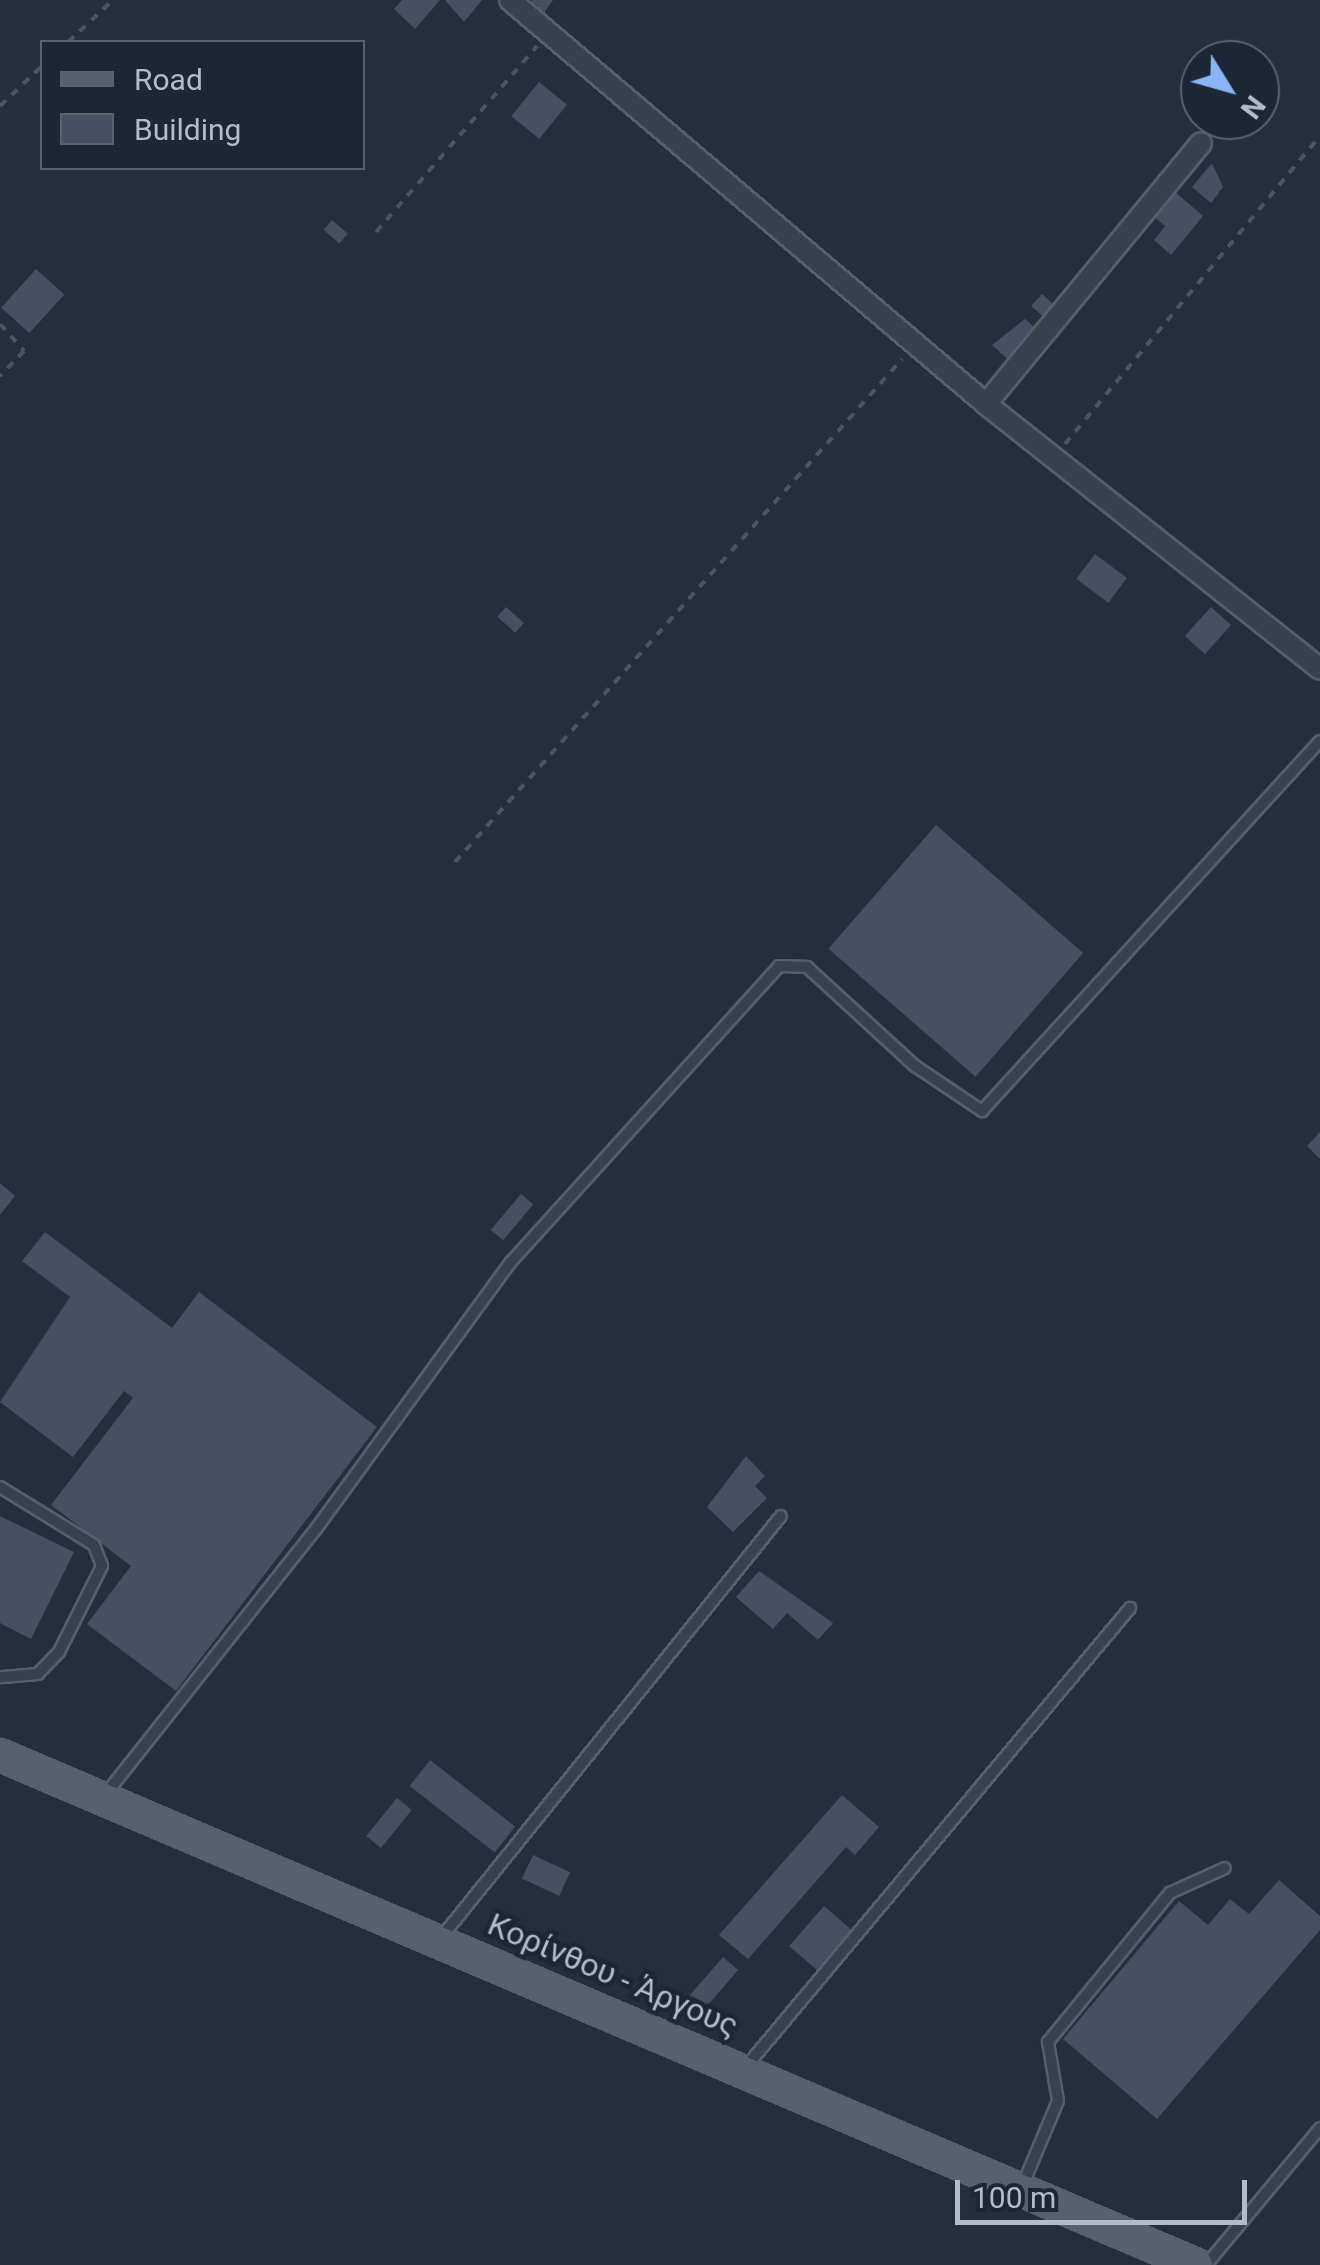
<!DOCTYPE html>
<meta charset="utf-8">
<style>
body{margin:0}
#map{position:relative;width:1320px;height:2265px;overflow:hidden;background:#242f3e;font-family:Roboto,sans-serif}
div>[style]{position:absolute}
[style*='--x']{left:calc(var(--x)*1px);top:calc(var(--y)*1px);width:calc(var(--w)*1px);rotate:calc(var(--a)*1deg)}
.building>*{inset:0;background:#455162;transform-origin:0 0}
.path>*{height:4px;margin-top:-2px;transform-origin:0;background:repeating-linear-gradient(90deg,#44595c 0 8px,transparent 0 16px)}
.roads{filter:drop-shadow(2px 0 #565f6c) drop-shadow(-2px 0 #565f6c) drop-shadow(0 2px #565f6c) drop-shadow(0 -2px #565f6c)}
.service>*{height:10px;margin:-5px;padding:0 5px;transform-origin:5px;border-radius:5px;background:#38414e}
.minor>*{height:20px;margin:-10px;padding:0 10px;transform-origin:10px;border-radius:10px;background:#38414e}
.primary>*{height:30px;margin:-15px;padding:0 15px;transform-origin:15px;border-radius:15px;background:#56606e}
span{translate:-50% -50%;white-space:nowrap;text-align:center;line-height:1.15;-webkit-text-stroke:9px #1d2633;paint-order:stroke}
.street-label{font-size:32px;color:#b4bcc9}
.legend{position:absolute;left:40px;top:40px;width:325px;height:130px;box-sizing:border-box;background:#1d2633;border:2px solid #59626f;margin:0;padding:12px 18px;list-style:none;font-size:30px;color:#b4bcc9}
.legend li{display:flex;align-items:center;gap:20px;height:50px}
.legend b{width:50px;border:2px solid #59626f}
.north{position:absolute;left:1180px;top:40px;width:100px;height:100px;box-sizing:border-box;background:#1d2633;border:2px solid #59626f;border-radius:50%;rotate:127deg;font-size:28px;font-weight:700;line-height:40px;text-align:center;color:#b4bcc9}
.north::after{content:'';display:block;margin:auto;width:35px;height:45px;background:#8ab4f8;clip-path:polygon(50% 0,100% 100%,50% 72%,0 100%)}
.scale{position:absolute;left:955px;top:2180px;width:292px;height:45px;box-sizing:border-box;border:5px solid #b4bcc9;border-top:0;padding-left:12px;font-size:30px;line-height:35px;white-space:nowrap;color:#b4bcc9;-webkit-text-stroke:8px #1d2633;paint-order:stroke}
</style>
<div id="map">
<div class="building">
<i style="clip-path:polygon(402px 0,440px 0,415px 29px,394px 9px)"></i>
<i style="clip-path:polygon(445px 0,482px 0,464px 22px)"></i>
<i style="clip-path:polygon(531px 0,553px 0,544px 13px)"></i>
<i style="left:539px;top:82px;width:36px;height:44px;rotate:39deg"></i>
<i style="clip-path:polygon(1212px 163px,1223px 187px,1211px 203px,1192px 187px)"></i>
<i style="clip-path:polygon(1174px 191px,1203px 216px,1171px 255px,1154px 240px,1165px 226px,1153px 216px)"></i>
<i style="left:332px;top:220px;width:21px;height:13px;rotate:41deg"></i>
<i style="left:36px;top:269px;width:38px;height:52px;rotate:42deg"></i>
<i style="left:1042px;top:294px;width:24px;height:16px;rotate:42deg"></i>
<i style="clip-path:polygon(1025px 319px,1040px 332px,1013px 364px,992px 345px)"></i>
<i style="left:1095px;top:554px;width:40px;height:31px;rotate:37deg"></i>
<i style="left:506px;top:607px;width:24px;height:13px;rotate:42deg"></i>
<i style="left:1211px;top:607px;width:27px;height:39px;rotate:42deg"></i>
<i style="left:936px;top:825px;width:195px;height:164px;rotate:41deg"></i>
<i style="clip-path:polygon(1320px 1132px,1320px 1159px,1307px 1146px)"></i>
<i style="clip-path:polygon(0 1183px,15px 1196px,0 1215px)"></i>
<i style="left:521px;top:1194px;width:16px;height:47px;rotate:40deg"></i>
<i style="clip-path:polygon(45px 1232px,172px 1328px,199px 1292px,377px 1427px,176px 1691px,87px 1624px,131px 1566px,51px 1505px,133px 1398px,124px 1391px,73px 1457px,0 1402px,70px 1297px,22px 1261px)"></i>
<i style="clip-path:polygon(746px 1456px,765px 1476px,755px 1486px,767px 1498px,733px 1532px,707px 1507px)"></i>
<i style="clip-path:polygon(0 1516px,74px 1552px,31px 1639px,0 1623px)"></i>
<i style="clip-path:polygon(759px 1571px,833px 1623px,818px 1640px,787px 1613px,773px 1629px,736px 1597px)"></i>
<i style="left:430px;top:1760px;width:108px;height:33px;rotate:38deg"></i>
<i style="clip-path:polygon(842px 1795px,879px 1827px,855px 1855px,846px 1847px,748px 1959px,719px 1935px)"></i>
<i style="left:397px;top:1798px;width:19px;height:49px;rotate:39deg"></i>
<i style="left:533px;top:1855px;width:41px;height:26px;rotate:25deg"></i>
<i style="clip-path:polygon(1279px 1880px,1320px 1916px,1320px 1930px,1157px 2119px,1063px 2039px,1179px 1901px,1208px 1925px,1230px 1899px,1249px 1914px)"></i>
<i style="left:824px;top:1906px;width:37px;height:53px;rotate:41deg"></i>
<i style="left:723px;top:1957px;width:20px;height:59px;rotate:41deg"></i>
</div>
<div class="path">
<i style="--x:68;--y:42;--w:62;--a:-43"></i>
<i style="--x:0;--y:106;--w:58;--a:-43.6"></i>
<i style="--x:376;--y:232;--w:246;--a:-49.1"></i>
<i style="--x:0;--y:324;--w:36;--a:48"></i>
<i style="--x:24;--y:351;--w:35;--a:134"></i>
<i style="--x:1065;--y:444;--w:400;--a:-50.4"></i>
<i style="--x:455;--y:862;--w:673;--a:-48.37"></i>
</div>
<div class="roads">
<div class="service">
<i style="--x:0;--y:1487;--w:110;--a:31.7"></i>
<i style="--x:94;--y:1545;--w:22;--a:69"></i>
<i style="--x:102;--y:1566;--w:96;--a:116.6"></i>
<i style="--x:59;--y:1652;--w:30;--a:134"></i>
<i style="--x:38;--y:1674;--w:38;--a:175"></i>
<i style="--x:105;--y:1795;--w:340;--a:-51.6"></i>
<i style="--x:316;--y:1529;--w:329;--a:-53.9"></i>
<i style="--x:510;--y:1263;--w:401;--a:-47.8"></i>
<i style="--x:779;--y:966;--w:28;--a:2"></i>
<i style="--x:807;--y:967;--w:147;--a:42.5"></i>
<i style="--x:915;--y:1066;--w:81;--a:33.9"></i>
<i style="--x:982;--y:1111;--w:501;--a:-47.59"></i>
<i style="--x:440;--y:1939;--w:543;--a:-51.13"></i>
<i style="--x:745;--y:2068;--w:600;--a:-50.07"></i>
<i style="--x:1021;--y:2189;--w:95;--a:-67.2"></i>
<i style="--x:1058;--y:2101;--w:60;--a:-99.6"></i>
<i style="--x:1048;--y:2042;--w:193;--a:-50.7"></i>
<i style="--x:1170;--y:1893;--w:60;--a:-24.4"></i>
<i style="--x:1206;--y:2265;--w:178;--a:-50.2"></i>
</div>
<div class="minor">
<i style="--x:510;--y:0;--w:624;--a:40.32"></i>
<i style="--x:986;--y:404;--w:426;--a:38.4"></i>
<i style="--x:986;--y:404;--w:338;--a:-50.5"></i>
</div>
<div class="primary">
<i style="--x:0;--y:1755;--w:1301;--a:23.08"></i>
</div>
</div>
<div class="street-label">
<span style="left:613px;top:1975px;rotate:23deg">Κορίνθου - Άργους</span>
</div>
<ul class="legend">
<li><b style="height:12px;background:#56606e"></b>Road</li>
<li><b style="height:28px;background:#455162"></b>Building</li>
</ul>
<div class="north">N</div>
<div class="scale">100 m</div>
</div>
